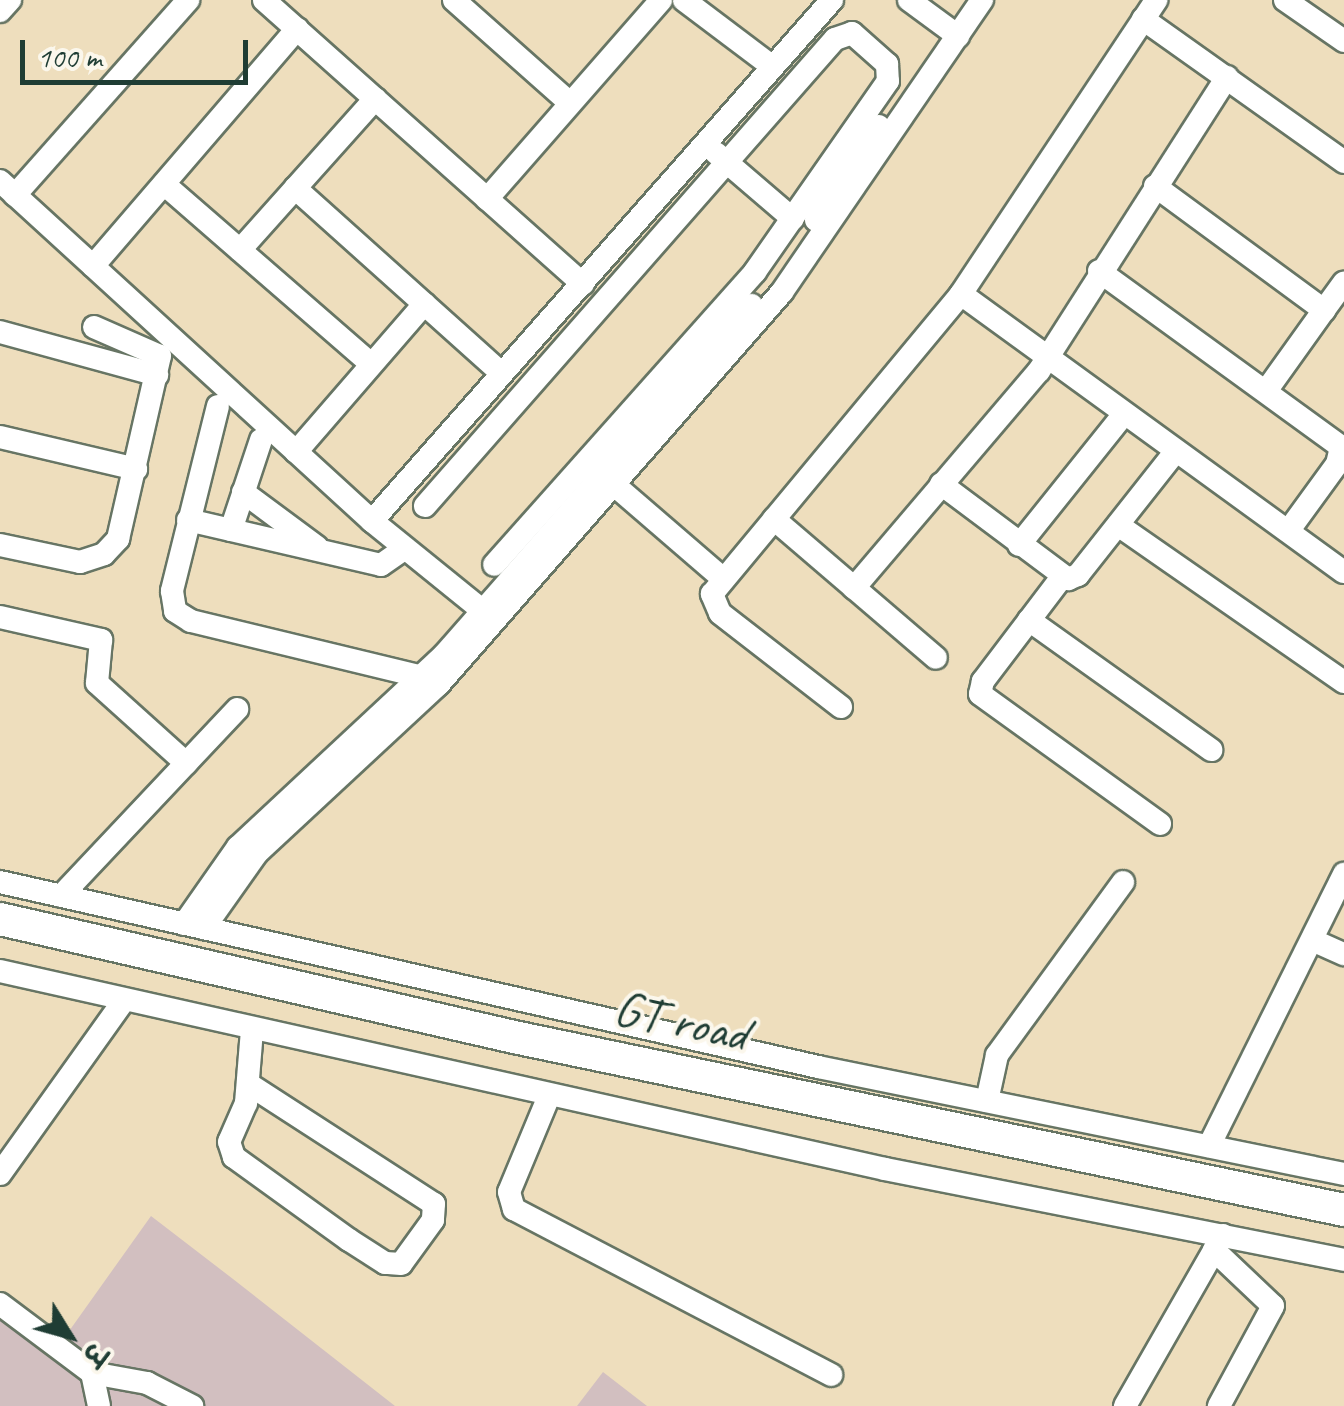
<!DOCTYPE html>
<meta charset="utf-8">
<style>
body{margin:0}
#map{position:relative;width:1344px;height:1406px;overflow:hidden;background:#eedebd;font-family:Caveat,"Playpen Sans Deva",sans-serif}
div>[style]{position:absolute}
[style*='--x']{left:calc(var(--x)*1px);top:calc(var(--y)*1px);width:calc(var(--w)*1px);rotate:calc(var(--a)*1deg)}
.industrial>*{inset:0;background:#d2bfc0}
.roads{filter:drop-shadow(2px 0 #677564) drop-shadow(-2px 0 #677564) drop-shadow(0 2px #677564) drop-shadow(0 -2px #677564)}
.minor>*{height:22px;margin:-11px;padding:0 11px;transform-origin:11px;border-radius:11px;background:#fff}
.highway>*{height:32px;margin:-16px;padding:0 16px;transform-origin:16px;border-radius:16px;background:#fff}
span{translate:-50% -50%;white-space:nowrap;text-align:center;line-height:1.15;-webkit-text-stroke:8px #fbf7ec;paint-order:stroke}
.street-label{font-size:50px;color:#1f3d34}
.north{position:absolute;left:20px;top:1286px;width:100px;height:100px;-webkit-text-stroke:8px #fbf7ec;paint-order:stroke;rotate:127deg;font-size:28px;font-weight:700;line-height:40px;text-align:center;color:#1f3d34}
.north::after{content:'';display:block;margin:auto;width:35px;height:45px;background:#1f3d34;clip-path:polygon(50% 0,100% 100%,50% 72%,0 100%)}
.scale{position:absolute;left:20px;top:40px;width:228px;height:45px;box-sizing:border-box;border:5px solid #1f3d34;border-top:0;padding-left:12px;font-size:30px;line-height:35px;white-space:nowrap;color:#1f3d34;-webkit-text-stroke:8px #fbf7ec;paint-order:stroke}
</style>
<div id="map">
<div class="industrial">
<i style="clip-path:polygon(151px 1216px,233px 1279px,395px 1406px,0 1406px,0 1295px,62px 1341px)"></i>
<i style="clip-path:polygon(603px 1372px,647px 1406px,577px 1406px)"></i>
</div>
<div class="roads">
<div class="minor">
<i style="--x:264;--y:0;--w:427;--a:41.7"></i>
<i style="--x:454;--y:0;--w:155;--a:41.6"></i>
<i style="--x:684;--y:0;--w:111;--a:37"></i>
<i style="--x:909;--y:0;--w:61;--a:36.3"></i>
<i style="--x:1285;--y:0;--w:72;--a:34.8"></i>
<i style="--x:0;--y:11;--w:15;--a:-48"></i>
<i style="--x:1143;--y:19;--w:247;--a:35.4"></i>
<i style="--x:716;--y:153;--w:101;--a:40.6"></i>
<i style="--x:0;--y:181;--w:504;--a:42.43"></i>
<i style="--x:372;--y:521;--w:156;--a:39"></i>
<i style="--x:164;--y:184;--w:274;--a:41"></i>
<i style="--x:1155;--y:186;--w:210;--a:36.3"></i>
<i style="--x:1324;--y:310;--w:34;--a:-54"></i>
<i style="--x:295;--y:188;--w:278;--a:41.9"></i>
<i style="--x:15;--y:195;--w:261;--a:-48.4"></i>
<i style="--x:487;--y:199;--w:264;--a:-48.8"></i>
<i style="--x:816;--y:220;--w:113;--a:-56.2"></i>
<i style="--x:240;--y:250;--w:203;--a:-48.2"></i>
<i style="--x:93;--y:266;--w:313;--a:-49.3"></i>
<i style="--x:1099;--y:271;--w:299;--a:36"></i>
<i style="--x:1341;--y:447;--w:17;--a:103"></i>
<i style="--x:1337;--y:464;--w:82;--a:126"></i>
<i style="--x:961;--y:294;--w:473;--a:36"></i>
<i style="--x:0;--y:332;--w:163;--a:15.3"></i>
<i style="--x:1266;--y:391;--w:100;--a:-54.4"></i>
<i style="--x:218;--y:406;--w:191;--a:104"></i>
<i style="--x:172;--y:591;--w:20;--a:81"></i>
<i style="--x:175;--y:611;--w:19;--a:32"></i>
<i style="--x:191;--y:621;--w:239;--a:13.6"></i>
<i style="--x:0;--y:437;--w:140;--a:13.2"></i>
<i style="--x:296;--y:452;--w:196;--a:-49.1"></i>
<i style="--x:604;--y:476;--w:156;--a:40.8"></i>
<i style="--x:941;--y:484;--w:159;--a:36.8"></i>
<i style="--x:1068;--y:579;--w:11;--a:-22"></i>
<i style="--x:1078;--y:575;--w:158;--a:-51.7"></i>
<i style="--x:243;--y:492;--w:92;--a:36.6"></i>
<i style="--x:425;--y:506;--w:621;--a:-48.72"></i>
<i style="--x:835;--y:39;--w:18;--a:-19"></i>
<i style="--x:852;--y:33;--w:47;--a:41.5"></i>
<i style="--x:887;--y:64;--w:17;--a:87"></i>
<i style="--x:888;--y:81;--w:233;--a:124.9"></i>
<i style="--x:755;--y:272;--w:392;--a:131.7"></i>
<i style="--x:774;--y:519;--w:213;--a:40.6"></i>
<i style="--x:188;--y:520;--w:198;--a:13.1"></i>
<i style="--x:381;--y:565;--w:29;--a:-35"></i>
<i style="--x:372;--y:521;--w:695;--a:-48.56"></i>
<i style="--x:1118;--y:525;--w:275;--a:34.8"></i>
<i style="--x:231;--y:530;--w:95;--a:-71.6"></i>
<i style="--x:0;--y:545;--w:82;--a:12"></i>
<i style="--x:80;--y:562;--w:25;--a:-18"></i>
<i style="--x:104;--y:554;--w:21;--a:-47"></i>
<i style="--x:118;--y:539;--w:188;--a:-77.1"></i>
<i style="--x:160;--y:356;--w:72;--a:-156.3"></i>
<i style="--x:1019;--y:545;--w:168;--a:-51.3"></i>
<i style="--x:1062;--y:577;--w:131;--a:127.2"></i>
<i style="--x:983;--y:681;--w:13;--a:103"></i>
<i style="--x:980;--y:694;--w:222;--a:35.8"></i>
<i style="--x:854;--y:588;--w:285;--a:-49.6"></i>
<i style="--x:1039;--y:371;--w:349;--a:-57.4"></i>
<i style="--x:0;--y:617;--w:104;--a:12.8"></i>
<i style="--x:101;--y:640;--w:43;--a:95.3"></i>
<i style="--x:97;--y:683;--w:120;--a:42"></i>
<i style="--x:1029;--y:620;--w:224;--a:35.5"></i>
<i style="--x:841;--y:707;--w:153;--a:-142.2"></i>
<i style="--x:720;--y:613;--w:21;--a:-113"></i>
<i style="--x:712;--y:594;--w:390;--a:-50.3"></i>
<i style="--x:961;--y:294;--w:353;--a:-56.4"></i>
<i style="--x:0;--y:882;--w:839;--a:12.74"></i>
<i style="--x:818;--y:1067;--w:537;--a:11.5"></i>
<i style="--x:61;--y:896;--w:257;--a:-46.7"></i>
<i style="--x:184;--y:924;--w:94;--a:-55"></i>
<i style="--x:238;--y:847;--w:282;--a:-43"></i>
<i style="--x:444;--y:655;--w:466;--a:-48.7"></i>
<i style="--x:204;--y:928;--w:92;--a:-54.8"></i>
<i style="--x:257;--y:853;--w:247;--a:-42.9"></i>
<i style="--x:438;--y:685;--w:522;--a:-48.8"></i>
<i style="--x:782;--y:292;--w:354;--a:-55.6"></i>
<i style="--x:1312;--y:940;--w:35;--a:24"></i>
<i style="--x:0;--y:971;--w:907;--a:12.61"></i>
<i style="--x:885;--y:1169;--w:468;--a:11.2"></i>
<i style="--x:250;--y:1085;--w:219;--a:32.9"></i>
<i style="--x:434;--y:1204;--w:16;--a:94"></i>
<i style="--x:433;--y:1220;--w:54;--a:126"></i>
<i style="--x:401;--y:1264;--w:16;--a:-176"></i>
<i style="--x:385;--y:1263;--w:43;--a:-147.4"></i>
<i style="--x:349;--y:1240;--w:142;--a:-144.2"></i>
<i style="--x:234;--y:1157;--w:16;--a:-108"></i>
<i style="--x:229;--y:1142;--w:43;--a:-66.4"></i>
<i style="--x:246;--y:1103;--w:73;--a:-85.3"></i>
<i style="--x:549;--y:1096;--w:104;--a:112.6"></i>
<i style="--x:509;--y:1192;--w:18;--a:74"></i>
<i style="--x:514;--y:1209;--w:358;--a:27.6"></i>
<i style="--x:987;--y:1101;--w:47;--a:-77.7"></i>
<i style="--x:997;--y:1055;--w:214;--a:-53.9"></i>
<i style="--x:1209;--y:1146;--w:304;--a:-63.6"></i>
<i style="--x:0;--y:1174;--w:214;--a:-54.5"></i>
<i style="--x:1214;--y:1250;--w:81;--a:43.5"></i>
<i style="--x:1273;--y:1306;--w:114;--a:118.4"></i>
<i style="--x:0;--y:1304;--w:115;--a:36.9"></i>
<i style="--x:92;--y:1373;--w:56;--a:10.3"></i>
<i style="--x:147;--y:1383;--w:51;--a:27.1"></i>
<i style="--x:92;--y:1373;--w:34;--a:78"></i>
<i style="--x:1125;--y:1406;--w:197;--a:-60.2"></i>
</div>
<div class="highway">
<i style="--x:0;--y:919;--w:527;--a:12.93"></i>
<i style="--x:514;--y:1037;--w:848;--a:11.77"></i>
</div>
</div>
<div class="street-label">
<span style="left:681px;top:1021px;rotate:12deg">GT road</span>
</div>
<div class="north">उ</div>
<div class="scale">100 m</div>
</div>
